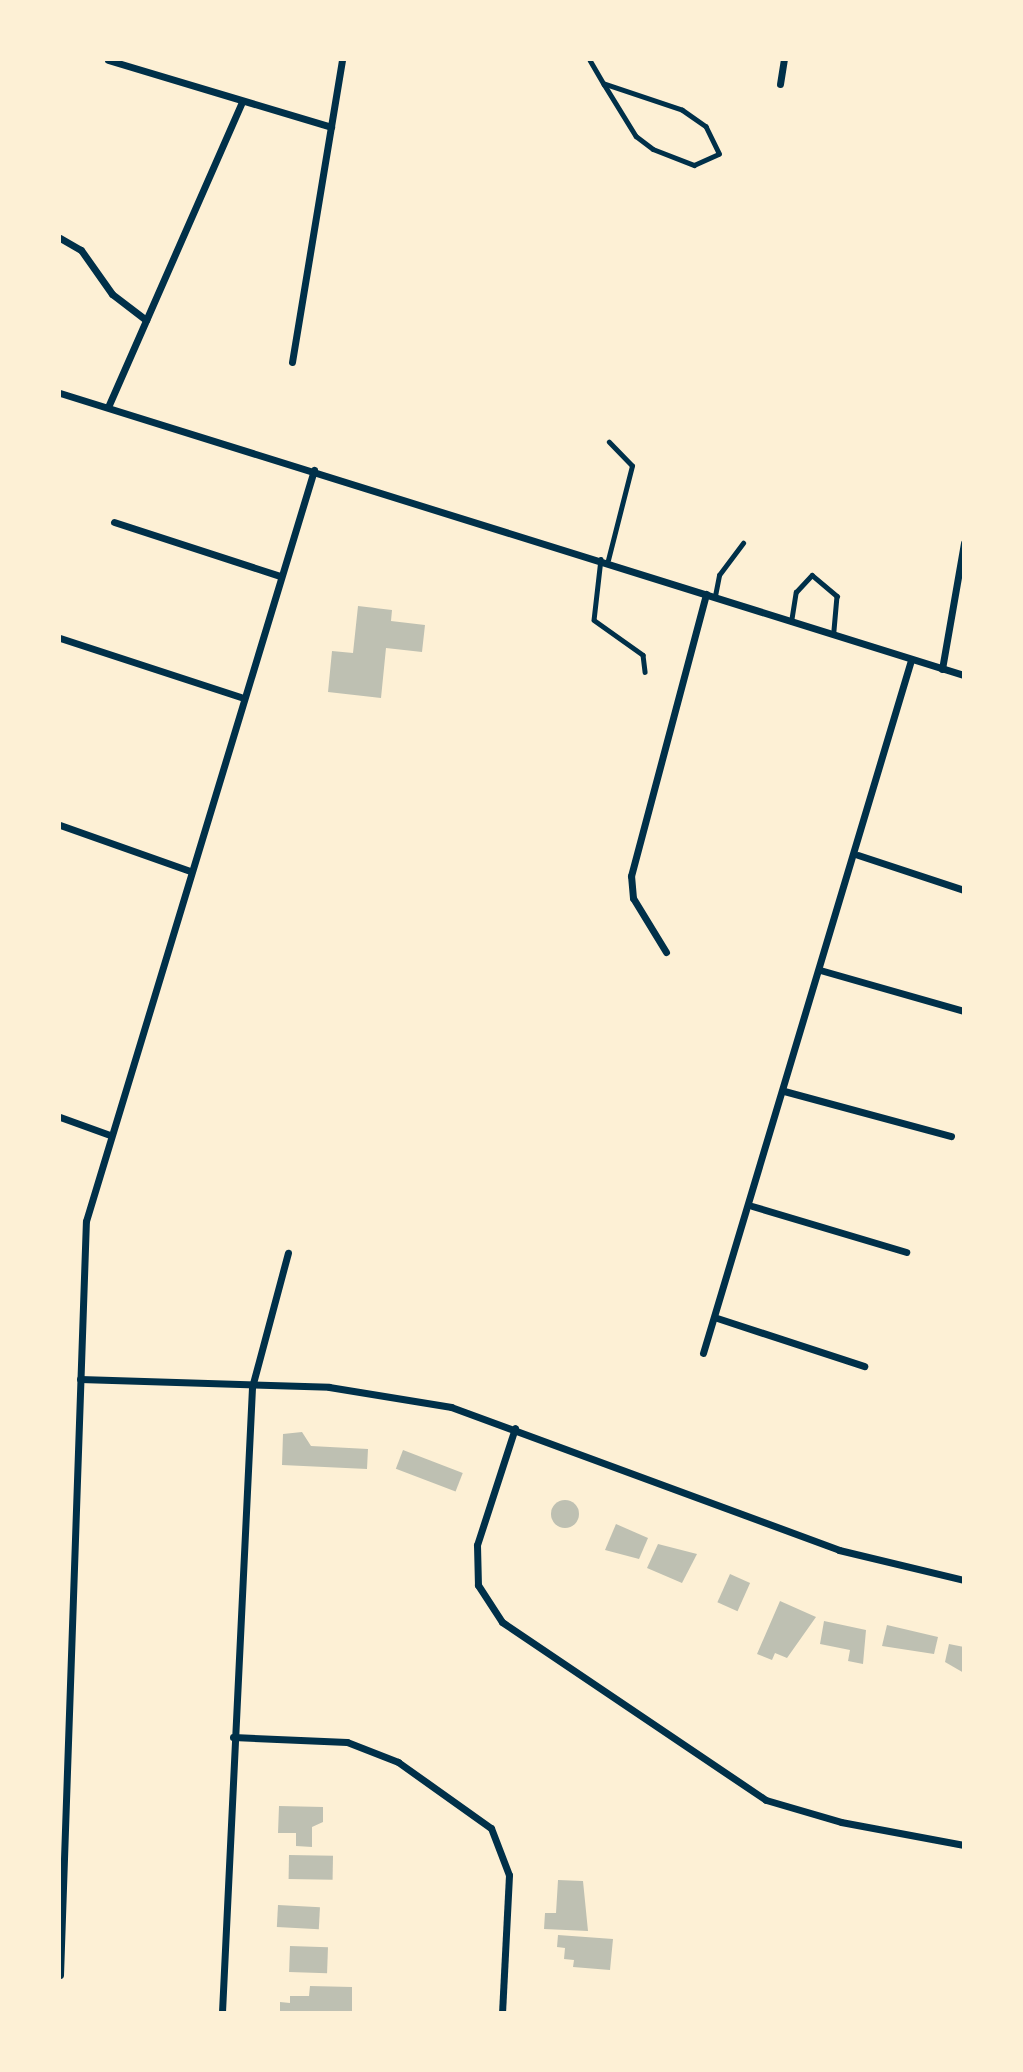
<!DOCTYPE html>
<style>
body{margin:0}
#map{position:relative;width:1023px;height:2072px;overflow:hidden;background:#fdf0d5;font-family:"Crimson Pro",serif}
div>[style]{position:absolute}
[style*='--x']{left:calc(var(--x)*1px);top:calc(var(--y)*1px);width:calc(var(--w)*1px);rotate:calc(var(--a)*1deg)}
.building>*{inset:0;background:#bec0b2;transform-origin:0 0}
.round{border-radius:50%}
.service>*{height:4.5px;margin:-2.25px;padding:0 2.25px;transform-origin:2.25px;border-radius:2.25px;background:#003049}
.minor>*{height:7px;margin:-3.5px;padding:0 3.5px;transform-origin:3.5px;border-radius:3.5px;background:#003049}
span{translate:-50% -50%;white-space:nowrap;text-align:center;line-height:1.15;-webkit-text-stroke:5px #fdf0d5;paint-order:stroke}
.frame{position:absolute;inset:0;border:61px solid #fdf0d5;pointer-events:none}
</style>
<div id="map">
<div class="building">
<i style="clip-path:polygon(358px 606px,392px 610px,391px 621px,425px 625px,422px 652px,386px 648px,381px 698px,328px 692px,332px 651px,353px 653px)"></i>
<i style="clip-path:polygon(302px 1432px,311px 1446px,368px 1449px,367px 1469px,282px 1465px,283px 1434px)"></i>
<i style="left:403px;top:1450px;width:64px;height:20px;rotate:21deg"></i>
<i class="round" style="left:551px;top:1500px;width:28px;height:28px"></i>
<i style="clip-path:polygon(616px 1524px,648px 1538px,639px 1559px,605px 1550px)"></i>
<i style="clip-path:polygon(658px 1544px,697px 1554px,682px 1583px,647px 1568px)"></i>
<i style="left:730px;top:1574px;width:22px;height:31px;rotate:24deg"></i>
<i style="clip-path:polygon(780px 1601px,816px 1617px,787px 1658px,775px 1653px,772px 1660px,757px 1654px)"></i>
<i style="clip-path:polygon(824px 1621px,866px 1630px,863px 1664px,848px 1661px,850px 1650px,820px 1644px)"></i>
<i style="clip-path:polygon(887px 1625px,938px 1637px,934px 1654px,882px 1646px)"></i>
<i style="clip-path:polygon(949px 1644px,964px 1647px,964px 1673px,945px 1662px)"></i>
<i style="clip-path:polygon(279px 1806px,323px 1807px,323px 1822px,312px 1827px,312px 1847px,296px 1846px,296px 1833px,278px 1833px)"></i>
<i style="left:289px;top:1855px;width:44px;height:24px;rotate:1deg"></i>
<i style="clip-path:polygon(558px 1880px,583px 1881px,588px 1931px,544px 1929px,545px 1913px,556px 1913px)"></i>
<i style="left:278px;top:1905px;width:42px;height:22px;rotate:3deg"></i>
<i style="clip-path:polygon(558px 1935px,613px 1939px,610px 1970px,573px 1967px,574px 1960px,564px 1959px,565px 1948px,557px 1947px)"></i>
<i style="left:290px;top:1946px;width:38px;height:26px;rotate:2deg"></i>
<i style="clip-path:polygon(310px 1986px,352px 1987px,352px 2012px,280px 2012px,280px 2002px,290px 2003px,290px 1996px,309px 1996px)"></i>
</div>
<div class="service">
<i style="--x:590;--y:60;--w:28;--a:60"></i>
<i style="--x:604;--y:84;--w:61;--a:58.4"></i>
<i style="--x:636;--y:136;--w:21;--a:37"></i>
<i style="--x:653;--y:149;--w:44;--a:21.3"></i>
<i style="--x:694;--y:165;--w:27;--a:-24"></i>
<i style="--x:719;--y:154;--w:30;--a:-116"></i>
<i style="--x:706;--y:127;--w:29;--a:-145"></i>
<i style="--x:682;--y:110;--w:82;--a:-161.6"></i>
<i style="--x:601;--y:559;--w:61;--a:96.5"></i>
<i style="--x:594;--y:620;--w:60;--a:35.5"></i>
<i style="--x:643;--y:655;--w:17;--a:83"></i>
<i style="--x:608;--y:560;--w:97;--a:-75.7"></i>
<i style="--x:632;--y:466;--w:33;--a:-134"></i>
<i style="--x:715;--y:596;--w:21;--a:-79"></i>
<i style="--x:719;--y:575;--w:40;--a:-53"></i>
<i style="--x:791;--y:622;--w:30;--a:-81"></i>
<i style="--x:796;--y:592;--w:23;--a:-47"></i>
<i style="--x:812;--y:575;--w:33;--a:40"></i>
<i style="--x:837;--y:596;--w:37;--a:95"></i>
</div>
<div class="minor">
<i style="--x:108;--y:60;--w:233;--a:16.7"></i>
<i style="--x:780;--y:84;--w:24;--a:-81"></i>
<i style="--x:60;--y:238;--w:24;--a:30"></i>
<i style="--x:81;--y:250;--w:54;--a:54.8"></i>
<i style="--x:112;--y:294;--w:43;--a:37.4"></i>
<i style="--x:292;--y:362;--w:306;--a:-80.6"></i>
<i style="--x:60;--y:393;--w:947;--a:17.33"></i>
<i style="--x:108;--y:407;--w:333;--a:-66.3"></i>
<i style="--x:114;--y:522;--w:175;--a:18"></i>
<i style="--x:60;--y:638;--w:190;--a:18.1"></i>
<i style="--x:942;--y:669;--w:128;--a:-80.1"></i>
<i style="--x:60;--y:825;--w:138;--a:19.5"></i>
<i style="--x:858;--y:855;--w:112;--a:18.3"></i>
<i style="--x:666;--y:952;--w:63;--a:-121.4"></i>
<i style="--x:633;--y:898;--w:22;--a:-95"></i>
<i style="--x:631;--y:876;--w:292;--a:-75.1"></i>
<i style="--x:820;--y:970;--w:150;--a:15.9"></i>
<i style="--x:784;--y:1091;--w:173;--a:15.1"></i>
<i style="--x:60;--y:1117;--w:53;--a:19.8"></i>
<i style="--x:752;--y:1206;--w:161;--a:16.6"></i>
<i style="--x:717;--y:1318;--w:155;--a:18.1"></i>
<i style="--x:703;--y:1353;--w:724;--a:-73.29"></i>
<i style="--x:80;--y:1379;--w:249;--a:1.8"></i>
<i style="--x:329;--y:1387;--w:124;--a:9.3"></i>
<i style="--x:451;--y:1407;--w:414;--a:20.2"></i>
<i style="--x:839;--y:1550;--w:129;--a:13.5"></i>
<i style="--x:515;--y:1428;--w:123;--a:108"></i>
<i style="--x:477;--y:1545;--w:40;--a:88.6"></i>
<i style="--x:478;--y:1585;--w:44;--a:57"></i>
<i style="--x:502;--y:1622;--w:318;--a:34"></i>
<i style="--x:766;--y:1800;--w:78;--a:16.3"></i>
<i style="--x:841;--y:1822;--w:125;--a:10.6"></i>
<i style="--x:233;--y:1737;--w:114;--a:2.5"></i>
<i style="--x:347;--y:1742;--w:55;--a:21.4"></i>
<i style="--x:398;--y:1762;--w:114;--a:35.4"></i>
<i style="--x:491;--y:1828;--w:50;--a:69"></i>
<i style="--x:509;--y:1875;--w:137;--a:92.9"></i>
<i style="--x:60;--y:1975;--w:754;--a:-88.03"></i>
<i style="--x:86;--y:1221;--w:785;--a:-73.11"></i>
<i style="--x:222;--y:2012;--w:626;--a:-87.25"></i>
<i style="--x:252;--y:1387;--w:139;--a:-75"></i>
</div>
<div class="frame"></div>
</div>
